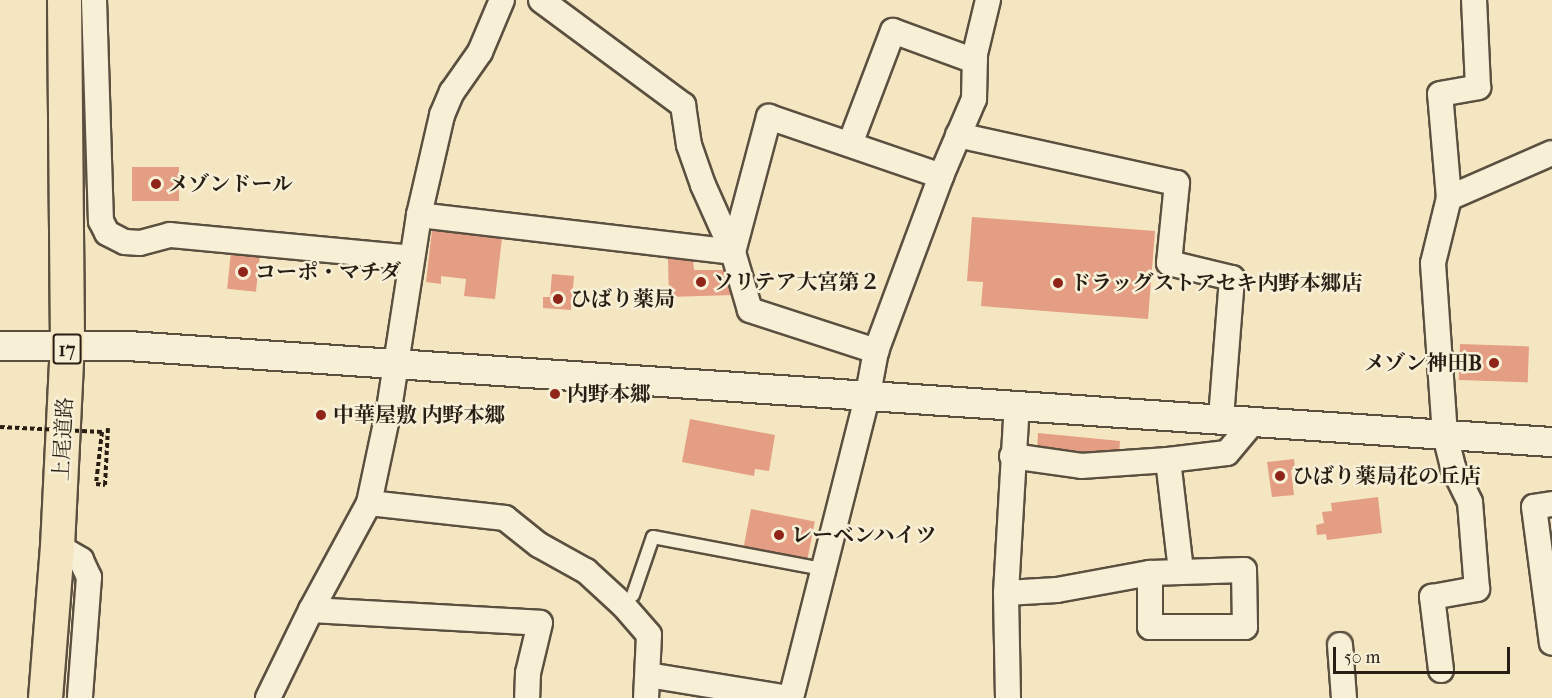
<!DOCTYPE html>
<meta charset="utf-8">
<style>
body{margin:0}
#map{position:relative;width:1552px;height:698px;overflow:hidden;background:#f5e6c2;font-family:"IM FELL French Canon","Noto Serif JP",serif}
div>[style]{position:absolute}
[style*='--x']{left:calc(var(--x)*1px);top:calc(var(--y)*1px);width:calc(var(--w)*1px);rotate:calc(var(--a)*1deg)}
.building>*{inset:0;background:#e39e83;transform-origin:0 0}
.roads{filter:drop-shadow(2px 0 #5b5040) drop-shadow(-2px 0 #5b5040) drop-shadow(0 2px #5b5040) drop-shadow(0 -2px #5b5040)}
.service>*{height:12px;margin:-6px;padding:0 6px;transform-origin:6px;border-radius:6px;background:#f8efd7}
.minor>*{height:24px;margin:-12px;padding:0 12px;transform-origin:12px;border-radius:12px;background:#f8efd7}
.tertiary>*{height:28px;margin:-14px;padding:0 14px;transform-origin:14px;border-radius:14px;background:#f8efd7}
.trunk>*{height:33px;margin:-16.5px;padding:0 16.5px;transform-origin:16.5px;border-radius:16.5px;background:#f5e6c2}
.path-bridge>*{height:4px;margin-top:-2px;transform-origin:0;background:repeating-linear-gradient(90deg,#281e14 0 4.5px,transparent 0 7.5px)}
.dots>*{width:16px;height:16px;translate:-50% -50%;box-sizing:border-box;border:3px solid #f8efd7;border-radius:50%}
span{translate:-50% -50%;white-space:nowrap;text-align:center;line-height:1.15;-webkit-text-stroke:5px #f8efd7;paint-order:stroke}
.shield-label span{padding:2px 4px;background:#f8efd7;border:2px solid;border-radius:4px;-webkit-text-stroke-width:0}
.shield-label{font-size:20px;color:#281e14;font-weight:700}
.poi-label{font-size:21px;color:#281e14;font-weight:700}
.left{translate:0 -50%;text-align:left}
.right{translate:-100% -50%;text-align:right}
.street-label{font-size:21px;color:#281e14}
.scale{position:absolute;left:1333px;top:647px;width:177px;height:27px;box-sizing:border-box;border:3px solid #281e14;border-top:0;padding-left:8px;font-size:18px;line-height:21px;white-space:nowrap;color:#281e14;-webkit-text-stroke:4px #f8efd7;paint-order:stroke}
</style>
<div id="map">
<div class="building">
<i style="left:132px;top:167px;width:47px;height:34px"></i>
<i style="clip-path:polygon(972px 217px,1155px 231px,1148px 319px,981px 306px,983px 282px,967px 281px)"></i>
<i style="clip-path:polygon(432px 230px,502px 238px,495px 299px,464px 296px,466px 279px,441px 276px,441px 284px,426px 282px)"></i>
<i style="left:231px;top:252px;width:29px;height:37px;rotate:6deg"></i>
<i style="clip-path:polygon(668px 259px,693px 259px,694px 270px,732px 270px,733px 295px,669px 297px)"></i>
<i style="clip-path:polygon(552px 274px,574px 276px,571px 310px,543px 308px,543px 297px,550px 297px)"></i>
<i style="left:1460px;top:344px;width:69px;height:36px;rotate:2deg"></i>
<i style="clip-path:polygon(690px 419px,775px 435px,769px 471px,755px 469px,754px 476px,682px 462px)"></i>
<i style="clip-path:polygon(1038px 433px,1120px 441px,1119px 455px,1084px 460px,1037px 452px)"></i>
<i style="clip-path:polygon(1294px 459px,1295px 469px,1291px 470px,1294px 495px,1272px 497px,1267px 462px)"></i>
<i style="clip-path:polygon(1378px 497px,1382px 533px,1327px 540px,1326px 534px,1317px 535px,1316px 525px,1324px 523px,1322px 512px,1332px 511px,1331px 503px)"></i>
<i style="left:751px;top:509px;width:65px;height:40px;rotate:11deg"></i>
</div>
<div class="roads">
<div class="service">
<i style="--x:633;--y:595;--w:61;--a:-71"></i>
<i style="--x:653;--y:537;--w:173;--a:10.7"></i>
</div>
<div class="minor">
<i style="--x:94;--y:0;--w:221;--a:88.2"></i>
<i style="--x:101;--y:221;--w:13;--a:63"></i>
<i style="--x:107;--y:233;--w:20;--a:27"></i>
<i style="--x:125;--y:242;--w:15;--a:4"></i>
<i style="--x:140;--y:243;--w:31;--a:-15"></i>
<i style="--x:170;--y:235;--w:243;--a:5.4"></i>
<i style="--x:541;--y:0;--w:177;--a:36.5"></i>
<i style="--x:683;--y:105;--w:40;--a:81.5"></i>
<i style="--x:689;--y:145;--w:42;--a:70.7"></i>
<i style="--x:703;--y:185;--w:73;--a:65.9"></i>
<i style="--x:733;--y:252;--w:60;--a:73.7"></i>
<i style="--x:750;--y:310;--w:133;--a:18"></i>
<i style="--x:958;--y:135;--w:224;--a:12.4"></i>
<i style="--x:1177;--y:183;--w:80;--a:95.7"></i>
<i style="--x:1169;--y:263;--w:65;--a:13.4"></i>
<i style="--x:1232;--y:278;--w:141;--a:94.5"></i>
<i style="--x:850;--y:144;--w:121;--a:-69.2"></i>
<i style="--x:893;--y:31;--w:87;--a:20.1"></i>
<i style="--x:1449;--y:198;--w:112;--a:-23.6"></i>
<i style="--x:419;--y:215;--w:316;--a:6.7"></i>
<i style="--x:733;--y:252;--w:140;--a:-75.1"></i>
<i style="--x:769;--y:117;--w:182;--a:18.9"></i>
<i style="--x:1012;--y:456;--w:70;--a:8.2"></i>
<i style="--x:1081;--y:466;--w:87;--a:-3.9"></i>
<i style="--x:1168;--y:460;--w:59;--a:-6.8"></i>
<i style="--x:1227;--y:453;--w:40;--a:-50"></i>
<i style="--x:1168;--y:460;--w:111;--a:83.3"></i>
<i style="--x:369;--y:503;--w:137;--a:6.3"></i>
<i style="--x:505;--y:518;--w:43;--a:38.5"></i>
<i style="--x:539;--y:545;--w:54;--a:29"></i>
<i style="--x:586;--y:571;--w:52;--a:42.6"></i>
<i style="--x:624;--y:606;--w:38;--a:49"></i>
<i style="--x:649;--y:635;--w:63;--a:92.7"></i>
<i style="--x:1552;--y:504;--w:18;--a:171"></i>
<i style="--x:1534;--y:507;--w:137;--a:82.5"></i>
<i style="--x:57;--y:546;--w:28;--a:30"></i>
<i style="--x:81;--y:560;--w:19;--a:65"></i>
<i style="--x:89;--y:577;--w:121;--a:94.3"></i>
<i style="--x:1006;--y:593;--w:51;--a:-3.4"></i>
<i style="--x:1057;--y:590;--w:95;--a:-10.4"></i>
<i style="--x:1150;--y:573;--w:94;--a:-1.8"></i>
<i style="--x:1244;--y:570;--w:57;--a:89"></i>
<i style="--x:1245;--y:627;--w:95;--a:180"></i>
<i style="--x:1150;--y:627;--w:54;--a:-90"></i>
<i style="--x:311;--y:610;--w:229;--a:3.2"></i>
<i style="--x:540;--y:623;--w:51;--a:103.5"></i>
<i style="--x:528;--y:673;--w:25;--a:92"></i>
<i style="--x:1340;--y:645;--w:53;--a:85.7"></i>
<i style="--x:1441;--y:670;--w:74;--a:-97"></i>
<i style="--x:1432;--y:597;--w:46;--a:-10.1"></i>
<i style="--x:1477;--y:589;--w:87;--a:-94.6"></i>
<i style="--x:1470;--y:502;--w:39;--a:-116"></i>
<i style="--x:1453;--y:467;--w:33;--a:-104"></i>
<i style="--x:1445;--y:435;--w:172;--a:-94"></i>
<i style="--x:1433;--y:263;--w:67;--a:-76.2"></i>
<i style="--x:1449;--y:198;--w:104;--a:-94.9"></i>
<i style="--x:1440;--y:94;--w:39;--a:-10"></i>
<i style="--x:1478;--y:87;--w:87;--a:-92.6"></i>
<i style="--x:648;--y:675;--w:143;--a:9.3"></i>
<i style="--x:268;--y:698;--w:98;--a:-64"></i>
<i style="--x:311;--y:610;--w:122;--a:-61.5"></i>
<i style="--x:369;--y:503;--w:96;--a:-78"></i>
<i style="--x:389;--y:409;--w:196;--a:-81.2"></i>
<i style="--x:419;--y:215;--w:103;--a:-77"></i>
<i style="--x:442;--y:115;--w:25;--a:-67"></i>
<i style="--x:452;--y:92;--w:49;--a:-55"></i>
<i style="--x:480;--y:52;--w:56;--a:-67.1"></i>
<i style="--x:791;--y:698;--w:314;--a:-75.8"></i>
<i style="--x:868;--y:394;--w:44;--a:-79.5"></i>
<i style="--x:876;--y:351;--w:187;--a:-69.6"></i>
<i style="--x:941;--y:176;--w:84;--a:-66.8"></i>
<i style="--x:974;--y:99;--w:45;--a:-88.7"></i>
<i style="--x:975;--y:54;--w:56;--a:-76.5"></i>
<i style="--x:1008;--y:698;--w:105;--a:-91.1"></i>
<i style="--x:1006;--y:593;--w:188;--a:-86.7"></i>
</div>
<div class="tertiary">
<i style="--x:0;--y:346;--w:128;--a:0"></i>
<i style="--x:128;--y:346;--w:1427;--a:3.86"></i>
</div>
<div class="trunk">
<i style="--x:45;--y:698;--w:152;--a:-85.5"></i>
<i style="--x:57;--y:546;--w:202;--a:-87.2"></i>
<i style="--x:67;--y:344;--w:344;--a:-90.5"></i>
</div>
</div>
<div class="path-bridge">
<i style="--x:0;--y:427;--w:102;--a:2.8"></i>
<i style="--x:102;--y:432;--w:52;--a:96.6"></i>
<i style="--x:96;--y:484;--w:9;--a:6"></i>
<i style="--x:105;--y:485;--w:57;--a:-87"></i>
</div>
<div class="dots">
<i style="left:156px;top:184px;background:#8f2418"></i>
<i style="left:243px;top:272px;background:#8f2418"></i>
<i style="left:701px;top:282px;background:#8f2418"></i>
<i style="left:1058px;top:283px;background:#8f2418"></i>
<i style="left:558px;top:299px;background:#8f2418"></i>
<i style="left:1494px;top:363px;background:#8f2418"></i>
<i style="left:555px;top:394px;background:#8f2418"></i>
<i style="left:321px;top:415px;background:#8f2418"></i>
<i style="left:1280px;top:476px;background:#8f2418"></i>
<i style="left:779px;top:535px;background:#8f2418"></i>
</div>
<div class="shield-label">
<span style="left:67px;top:349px">17</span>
</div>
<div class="poi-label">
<span class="left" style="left:168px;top:184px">メゾンドール</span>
<span class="left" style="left:255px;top:272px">コーポ・マチダ</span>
<span class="left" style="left:713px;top:282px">ソリテア大宮第２</span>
<span class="left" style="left:1070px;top:283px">ドラッグストアセキ内野本郷店</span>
<span class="left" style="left:570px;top:299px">ひばり薬局</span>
<span class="right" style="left:1482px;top:363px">メゾン神田B</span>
<span class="left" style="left:567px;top:394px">内野本郷</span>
<span class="left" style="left:333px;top:415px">中華屋敷 内野本郷</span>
<span class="left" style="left:1292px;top:476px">ひばり薬局花の丘店</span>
<span class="left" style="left:791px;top:535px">レーベンハイツ</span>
</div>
<div class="street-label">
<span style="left:63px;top:439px;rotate:-87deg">上尾道路</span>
</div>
<div class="scale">50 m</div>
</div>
